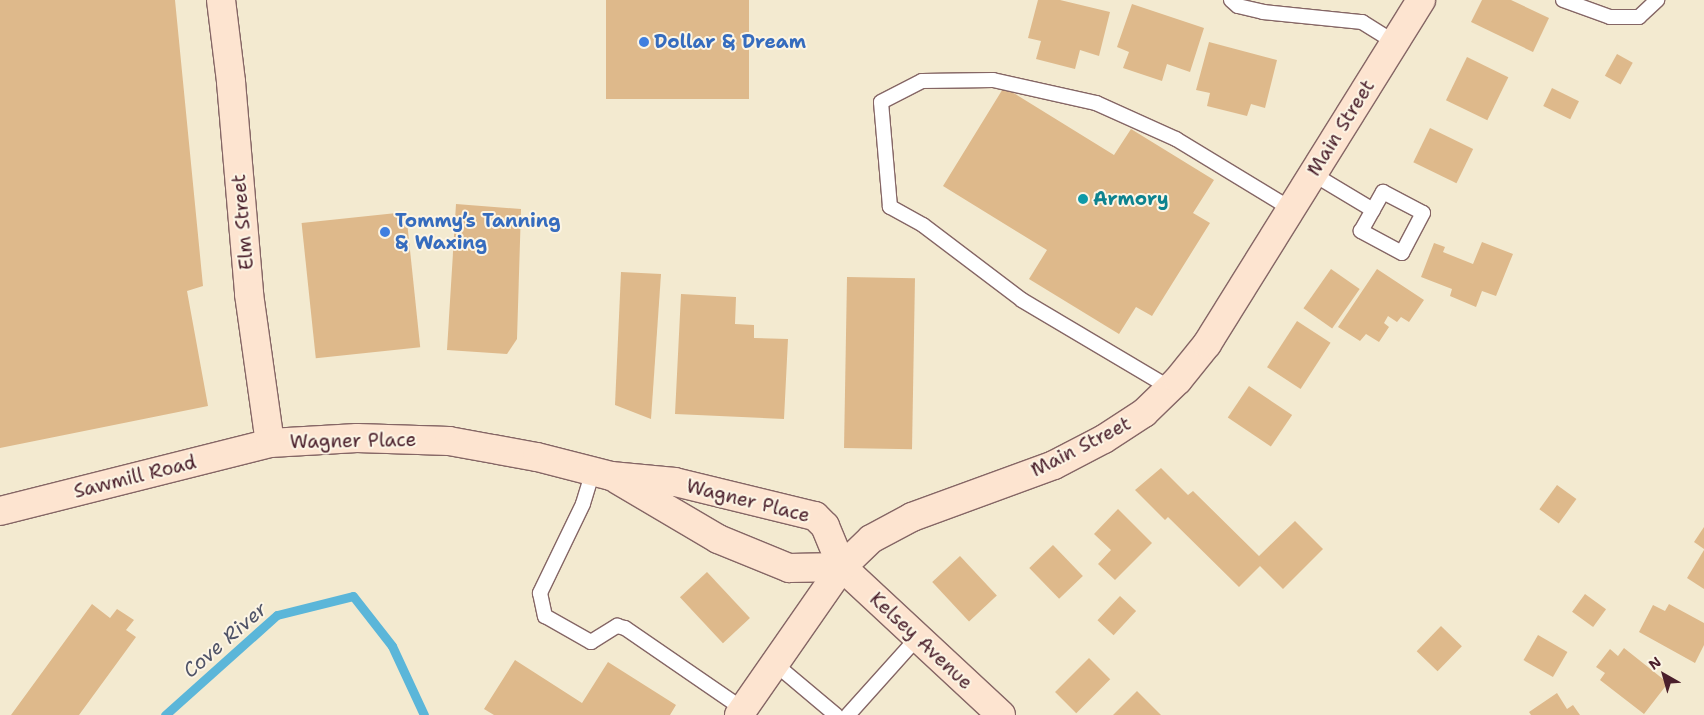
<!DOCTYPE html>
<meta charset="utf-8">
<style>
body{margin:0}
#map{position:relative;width:1704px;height:715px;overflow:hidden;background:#f3ead0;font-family:"Shantell Sans",sans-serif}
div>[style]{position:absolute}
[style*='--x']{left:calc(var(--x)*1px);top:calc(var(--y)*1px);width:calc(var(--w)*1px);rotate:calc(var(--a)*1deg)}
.stream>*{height:9px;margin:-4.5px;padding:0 4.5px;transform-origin:4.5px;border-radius:4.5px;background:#5bb6d9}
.building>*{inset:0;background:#deb98b;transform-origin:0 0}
.roads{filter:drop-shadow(1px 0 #856665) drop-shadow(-1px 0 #856665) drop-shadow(0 1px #856665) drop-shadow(0 -1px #856665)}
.lane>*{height:14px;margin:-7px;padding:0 7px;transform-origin:7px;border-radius:7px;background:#fff}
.secondary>*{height:28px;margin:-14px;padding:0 14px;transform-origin:14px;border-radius:14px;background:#fde4d0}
.dots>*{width:14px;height:14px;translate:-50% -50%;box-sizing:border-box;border:2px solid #fcf5e5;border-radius:50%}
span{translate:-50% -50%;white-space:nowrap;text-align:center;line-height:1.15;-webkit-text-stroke:4px #fcf5e5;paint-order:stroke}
.shop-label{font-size:19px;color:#366cbe;font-weight:700}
.left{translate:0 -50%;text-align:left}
.street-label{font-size:19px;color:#4a1f2b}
.culture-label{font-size:19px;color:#0d838f;font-weight:700}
.water-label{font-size:20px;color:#505468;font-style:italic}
.north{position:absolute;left:1639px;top:650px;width:50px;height:50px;-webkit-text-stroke:4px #fcf5e5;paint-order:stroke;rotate:322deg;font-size:14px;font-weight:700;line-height:20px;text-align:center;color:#4a1f2b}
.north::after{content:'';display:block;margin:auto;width:18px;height:22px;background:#4a1f2b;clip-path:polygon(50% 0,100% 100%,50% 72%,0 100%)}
</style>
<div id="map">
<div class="stream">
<i style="--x:165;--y:715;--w:150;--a:-41.8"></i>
<i style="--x:277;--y:615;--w:78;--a:-14"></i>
<i style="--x:353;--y:596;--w:63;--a:52"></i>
<i style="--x:392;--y:646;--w:76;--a:65.1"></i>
</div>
<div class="building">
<i style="clip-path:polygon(0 0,175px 0,203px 286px,187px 291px,208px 406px,0 448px)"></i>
<i style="left:606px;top:0;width:143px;height:99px"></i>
<i style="clip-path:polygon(1038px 0,1060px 0,1110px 12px,1099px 56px,1080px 50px,1075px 69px,1036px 59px,1041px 41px,1028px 38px)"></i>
<i style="clip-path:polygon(1482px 0,1511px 0,1549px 18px,1533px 52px,1471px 22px)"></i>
<i style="clip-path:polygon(1132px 4px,1204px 28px,1190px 72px,1167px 64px,1162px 81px,1123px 68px,1129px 52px,1117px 47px)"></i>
<i style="clip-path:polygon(1209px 42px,1277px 60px,1265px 108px,1251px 104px,1247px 116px,1207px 106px,1210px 93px,1196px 90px)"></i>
<i style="left:1617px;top:54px;width:18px;height:25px;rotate:29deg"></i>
<i style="left:1467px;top:57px;width:46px;height:48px;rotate:26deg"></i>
<i style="clip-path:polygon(1004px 87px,1114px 155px,1131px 129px,1214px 180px,1193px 213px,1210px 223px,1152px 316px,1136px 307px,1119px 334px,1029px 279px,1047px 250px,943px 186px)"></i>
<i style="left:1552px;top:88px;width:30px;height:20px;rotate:26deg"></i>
<i style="left:1430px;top:128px;width:48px;height:38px;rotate:26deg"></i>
<i style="clip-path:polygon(456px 204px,521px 209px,517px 339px,507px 354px,447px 350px)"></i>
<i style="left:406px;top:212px;width:136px;height:105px;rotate:84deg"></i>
<i style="clip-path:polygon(1482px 242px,1513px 254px,1496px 296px,1482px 291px,1476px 307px,1450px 296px,1452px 289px,1421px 277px,1434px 243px,1445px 247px,1443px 252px,1473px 264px)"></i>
<i style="left:1331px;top:269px;width:35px;height:48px;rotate:35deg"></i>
<i style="clip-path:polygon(1377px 269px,1424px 300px,1409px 322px,1401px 317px,1397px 322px,1388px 316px,1384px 323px,1389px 327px,1379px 342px,1366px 334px,1360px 341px,1338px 327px)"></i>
<i style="clip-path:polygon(621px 272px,661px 274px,651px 419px,615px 405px)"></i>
<i style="left:847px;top:277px;width:68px;height:171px;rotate:1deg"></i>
<i style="clip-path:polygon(681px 294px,736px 297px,735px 324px,754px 325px,754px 338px,788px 339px,784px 419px,675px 414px)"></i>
<i style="left:1297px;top:321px;width:40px;height:55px;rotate:33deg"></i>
<i style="left:1249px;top:386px;width:52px;height:38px;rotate:34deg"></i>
<i style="clip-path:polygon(1161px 468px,1188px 495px,1193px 491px,1259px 556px,1295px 521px,1323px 549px,1283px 589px,1260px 566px,1239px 587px,1168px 517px,1165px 520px,1135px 490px)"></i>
<i style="left:1557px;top:485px;width:24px;height:30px;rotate:36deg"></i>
<i style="clip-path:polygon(1118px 509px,1152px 543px,1115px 580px,1098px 564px,1111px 550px,1094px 534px)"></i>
<i style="clip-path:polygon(1704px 527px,1704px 549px,1694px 542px)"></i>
<i style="left:1053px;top:545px;width:43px;height:33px;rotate:46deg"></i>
<i style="clip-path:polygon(1704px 550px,1704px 589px,1687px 578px)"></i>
<i style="left:960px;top:556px;width:54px;height:38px;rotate:47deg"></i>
<i style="left:707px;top:572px;width:63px;height:37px;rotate:47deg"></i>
<i style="left:1585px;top:594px;width:26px;height:22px;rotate:36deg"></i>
<i style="left:1120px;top:596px;width:22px;height:33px;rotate:43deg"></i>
<i style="clip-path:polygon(92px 604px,110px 618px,117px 609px,134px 620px,126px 630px,136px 637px,79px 715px,11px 715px)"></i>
<i style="clip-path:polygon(1669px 604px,1704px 623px,1704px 645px,1695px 663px,1639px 632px,1653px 605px,1665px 611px)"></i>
<i style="left:1441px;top:626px;width:29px;height:35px;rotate:44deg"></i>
<i style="left:1538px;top:635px;width:34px;height:29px;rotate:30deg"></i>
<i style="clip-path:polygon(1624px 648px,1668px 683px,1644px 714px,1600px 680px,1605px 673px,1596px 667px,1610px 649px,1618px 656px)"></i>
<i style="left:1089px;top:658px;width:30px;height:48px;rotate:45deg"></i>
<i style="clip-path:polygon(515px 660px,582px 703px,608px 662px,676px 705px,670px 715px,494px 715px,484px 709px)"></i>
<i style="clip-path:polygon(1137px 691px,1161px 715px,1113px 715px)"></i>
<i style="clip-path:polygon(1557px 693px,1567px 709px,1573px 705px,1580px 715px,1531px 715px,1529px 712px)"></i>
</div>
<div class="roads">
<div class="lane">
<i style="--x:1231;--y:0;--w:9;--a:41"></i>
<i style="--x:1238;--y:6;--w:26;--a:13"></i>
<i style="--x:1263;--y:12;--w:100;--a:5.8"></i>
<i style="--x:1362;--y:22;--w:39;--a:32"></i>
<i style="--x:1563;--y:0;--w:50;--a:19.9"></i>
<i style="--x:1610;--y:17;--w:29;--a:0"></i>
<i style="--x:1639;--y:17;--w:25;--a:-43"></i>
<i style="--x:1313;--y:174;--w:70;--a:31"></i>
<i style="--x:1383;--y:192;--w:45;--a:27.7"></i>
<i style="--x:1423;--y:213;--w:45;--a:117.7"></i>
<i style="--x:1402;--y:253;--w:47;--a:-151.8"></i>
<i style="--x:1361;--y:231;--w:45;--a:-60.6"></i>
<i style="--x:1170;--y:388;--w:172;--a:-149.3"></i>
<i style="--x:1022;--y:300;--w:124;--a:-142.9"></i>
<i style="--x:923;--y:225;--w:38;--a:-151"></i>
<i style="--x:890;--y:207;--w:105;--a:-94.9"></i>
<i style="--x:881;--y:102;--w:46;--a:-27.1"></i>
<i style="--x:922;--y:81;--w:71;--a:-0.8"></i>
<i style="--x:993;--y:80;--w:106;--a:12.6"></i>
<i style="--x:1096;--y:103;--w:88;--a:24.2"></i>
<i style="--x:1176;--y:139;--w:135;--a:31.3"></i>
<i style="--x:593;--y:471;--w:34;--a:107"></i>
<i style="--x:583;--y:504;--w:99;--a:115.8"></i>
<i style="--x:540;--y:593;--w:24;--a:78"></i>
<i style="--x:545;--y:616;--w:53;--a:29.5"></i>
<i style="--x:591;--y:642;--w:31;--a:-32"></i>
<i style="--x:617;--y:626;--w:8;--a:14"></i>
<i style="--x:625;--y:628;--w:143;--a:34.5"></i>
<i style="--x:774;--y:663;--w:81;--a:40"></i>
<i style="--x:848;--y:715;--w:103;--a:-48.1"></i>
</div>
<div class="secondary">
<i style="--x:221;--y:0;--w:83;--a:83"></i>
<i style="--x:231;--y:82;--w:213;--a:85.1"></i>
<i style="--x:249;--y:294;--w:150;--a:82"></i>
<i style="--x:618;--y:480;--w:116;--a:30.5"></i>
<i style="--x:718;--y:539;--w:77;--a:22.2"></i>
<i style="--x:789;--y:568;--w:53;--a:-1.1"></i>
<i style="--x:0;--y:511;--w:278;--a:-14.1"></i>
<i style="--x:270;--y:443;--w:87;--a:-3.3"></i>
<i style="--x:357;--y:438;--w:92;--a:1.9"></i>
<i style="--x:449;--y:441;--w:89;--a:10.3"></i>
<i style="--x:537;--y:457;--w:76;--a:14.4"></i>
<i style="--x:611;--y:476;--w:64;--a:5.4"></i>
<i style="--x:675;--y:482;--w:144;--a:13.7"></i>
<i style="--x:815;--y:516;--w:14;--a:45"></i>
<i style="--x:825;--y:526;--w:44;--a:67.5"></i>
<i style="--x:842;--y:567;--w:217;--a:42.9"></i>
<i style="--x:739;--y:715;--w:180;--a:-55.2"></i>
<i style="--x:842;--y:567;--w:40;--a:-44"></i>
<i style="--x:871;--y:539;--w:47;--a:-28.2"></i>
<i style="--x:912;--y:517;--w:151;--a:-20.1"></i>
<i style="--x:1054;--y:465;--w:56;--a:-27.5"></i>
<i style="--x:1104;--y:439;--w:48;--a:-33"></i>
<i style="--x:1144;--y:413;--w:47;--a:-44.1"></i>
<i style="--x:1178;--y:380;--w:46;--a:-51.1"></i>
<i style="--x:1207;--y:344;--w:405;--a:-58.1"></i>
</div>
</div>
<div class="dots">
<i style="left:644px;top:42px;background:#3f7fe0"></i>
<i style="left:1083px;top:199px;background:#0f9aa8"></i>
<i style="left:385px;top:232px;background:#3f7fe0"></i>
</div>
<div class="shop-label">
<span class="left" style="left:654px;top:42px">Dollar &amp; Dream</span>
<span class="left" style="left:395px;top:232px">Tommy’s Tanning<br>&amp; Waxing</span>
</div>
<div class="street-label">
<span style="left:1341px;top:128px;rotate:-58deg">Main Street</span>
<span style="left:243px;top:222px;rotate:-95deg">Elm Street</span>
<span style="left:353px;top:441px;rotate:-1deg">Wagner Place</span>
<span style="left:1081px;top:447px;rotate:-27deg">Main Street</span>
<span style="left:135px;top:477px;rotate:-14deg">Sawmill Road</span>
<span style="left:748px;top:501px;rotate:14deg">Wagner Place</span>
<span style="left:921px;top:641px;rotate:43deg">Kelsey Avenue</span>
</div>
<div class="culture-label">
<span class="left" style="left:1093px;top:199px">Armory</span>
</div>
<div class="water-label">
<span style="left:225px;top:640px;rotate:-41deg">Cove River</span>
</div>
<div class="north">N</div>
</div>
